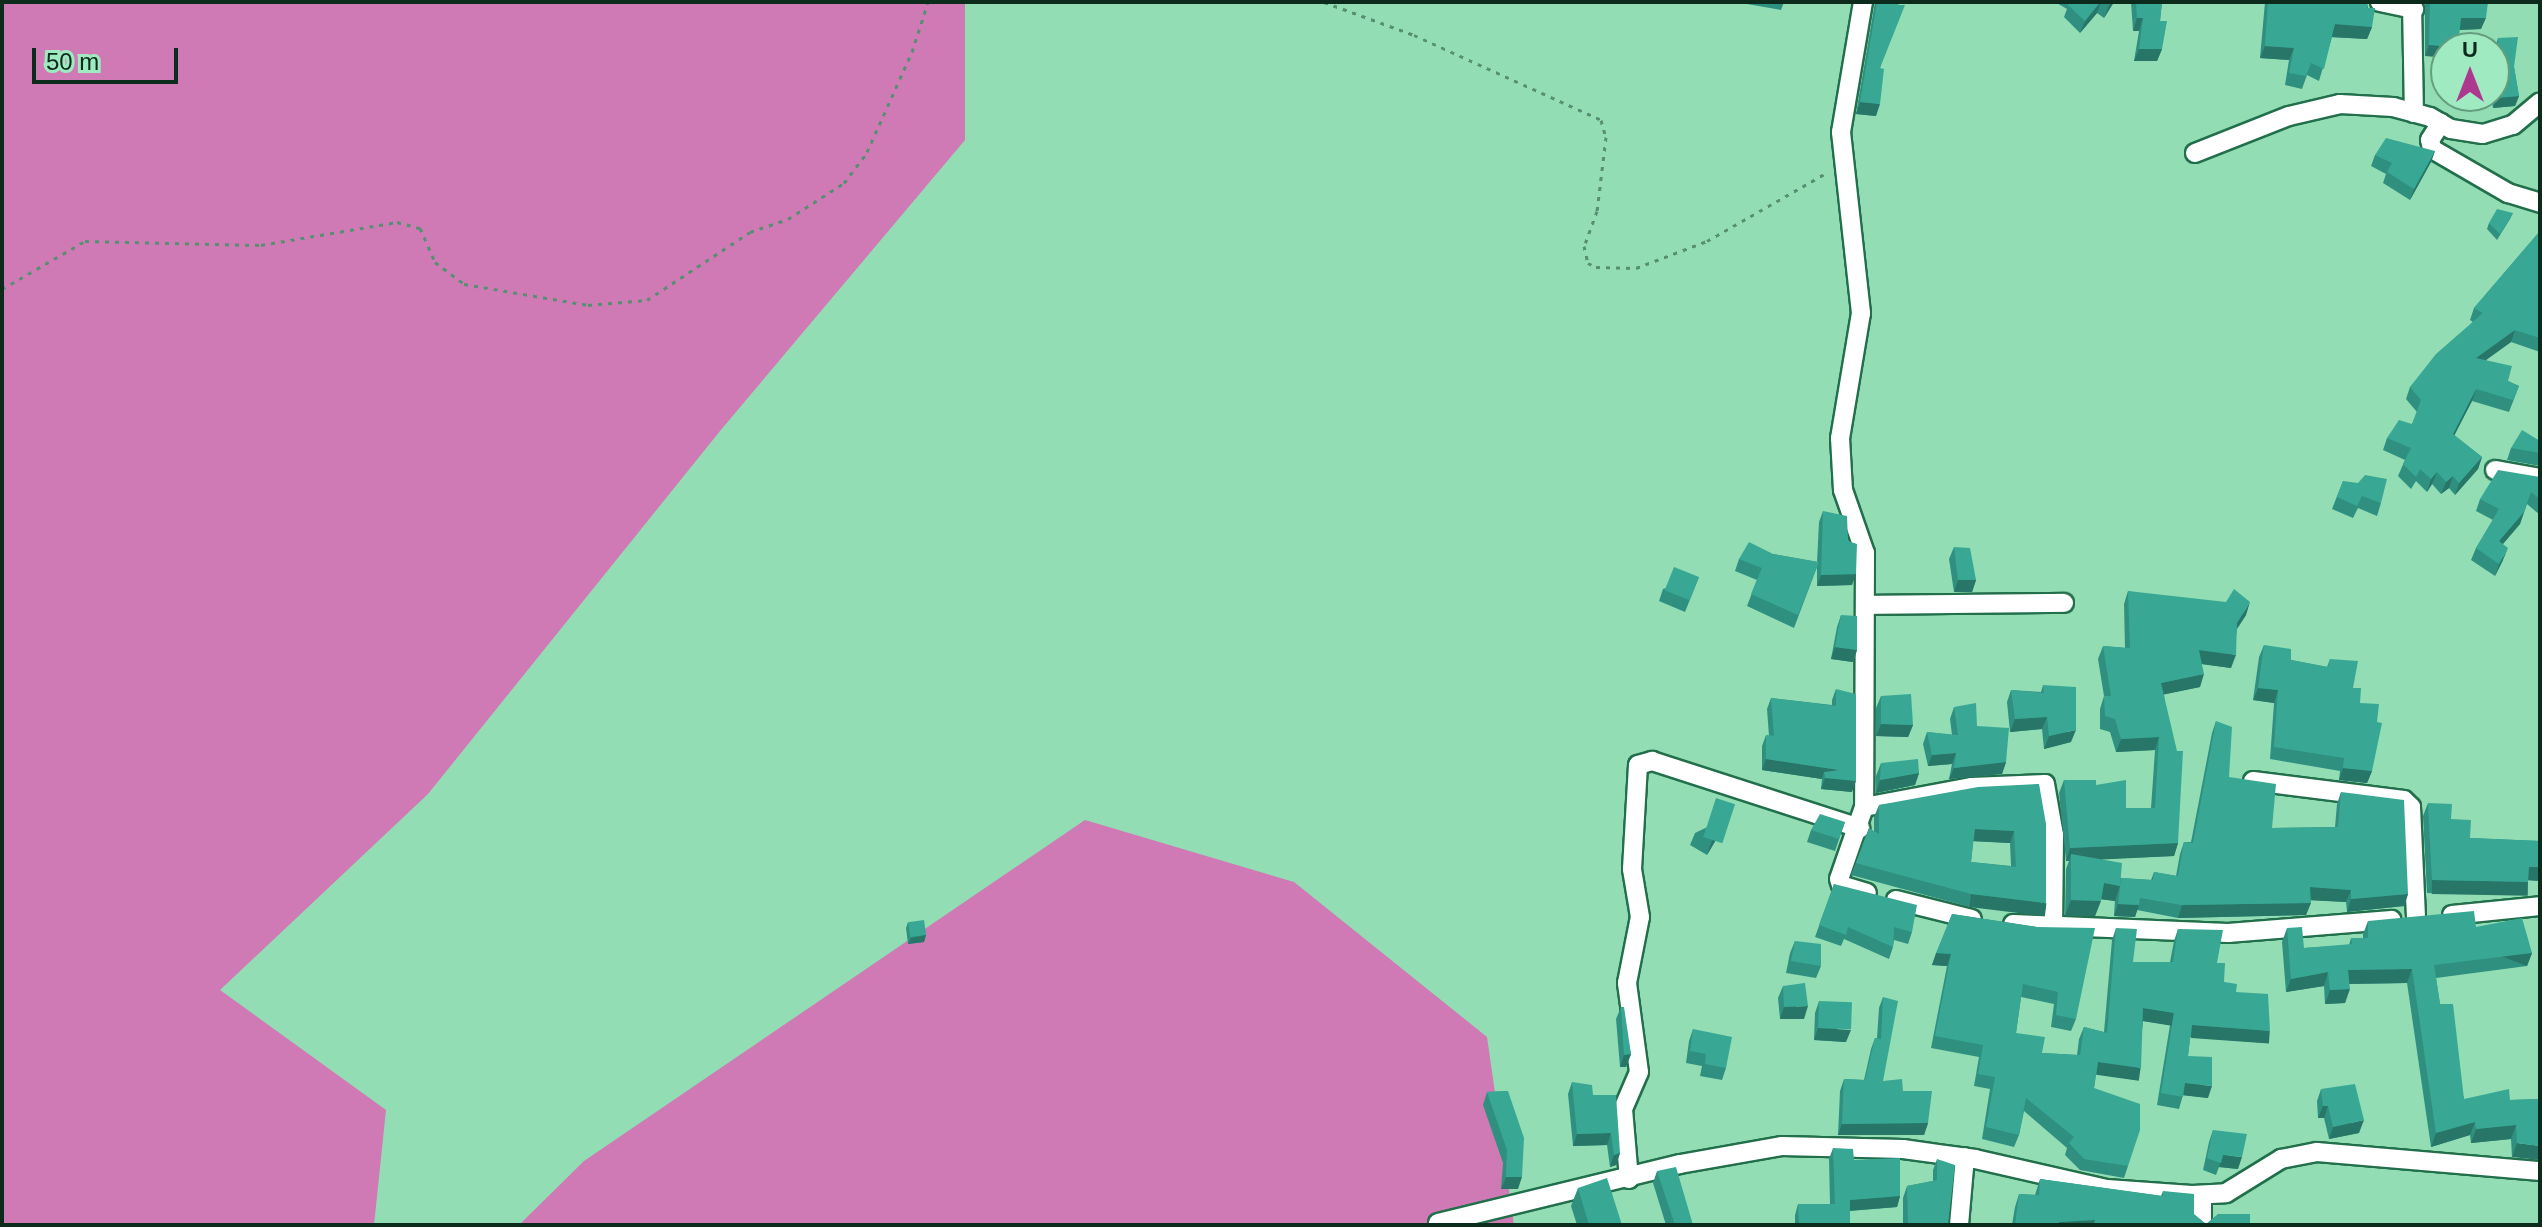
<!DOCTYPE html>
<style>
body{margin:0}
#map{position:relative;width:2542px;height:1227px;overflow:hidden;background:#92ddb4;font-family:Helvetica,sans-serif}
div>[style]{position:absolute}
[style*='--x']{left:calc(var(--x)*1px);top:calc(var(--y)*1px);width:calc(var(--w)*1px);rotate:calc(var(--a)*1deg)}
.forest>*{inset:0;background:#cf79b5}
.path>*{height:3px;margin-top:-1.5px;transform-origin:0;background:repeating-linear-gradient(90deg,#578f72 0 4px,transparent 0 10px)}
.roads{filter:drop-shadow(2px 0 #226f4c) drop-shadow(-2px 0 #226f4c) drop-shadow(0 2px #226f4c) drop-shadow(0 -2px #226f4c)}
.minor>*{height:18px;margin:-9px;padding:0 9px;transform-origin:9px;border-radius:9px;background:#fff}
.wall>*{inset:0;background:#309080}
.shaded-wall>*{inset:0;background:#277668;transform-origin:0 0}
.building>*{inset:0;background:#38a895;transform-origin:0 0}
span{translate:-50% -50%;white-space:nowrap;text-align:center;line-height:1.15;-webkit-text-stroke:6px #9feac1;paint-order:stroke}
.frame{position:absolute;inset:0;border:4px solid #0c2b1c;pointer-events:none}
.north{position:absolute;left:2430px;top:32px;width:80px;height:80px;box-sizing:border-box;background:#9feac1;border:2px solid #649e7f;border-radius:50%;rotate:0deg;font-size:22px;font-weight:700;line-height:32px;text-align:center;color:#0c2b1c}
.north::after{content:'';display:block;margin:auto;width:28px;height:36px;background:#ad3890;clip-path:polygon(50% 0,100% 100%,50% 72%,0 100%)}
.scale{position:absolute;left:32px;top:48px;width:146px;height:36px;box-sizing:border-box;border:4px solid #0c2b1c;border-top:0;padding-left:10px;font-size:24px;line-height:28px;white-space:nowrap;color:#0c2b1c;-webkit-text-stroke:6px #9feac1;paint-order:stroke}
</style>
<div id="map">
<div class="forest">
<i style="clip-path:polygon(2px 2px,965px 2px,965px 140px,720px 431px,428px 794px,220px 990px,386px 1110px,374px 1225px,2px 1225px)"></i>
<i style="clip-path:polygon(1085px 820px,1294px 882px,1487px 1037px,1514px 1225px,519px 1225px,584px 1161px)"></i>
</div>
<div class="path">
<i style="--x:1324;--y:2;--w:96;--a:20.1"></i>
<i style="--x:1414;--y:35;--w:205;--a:24.4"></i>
<i style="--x:1601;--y:120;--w:18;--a:74"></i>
<i style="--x:1606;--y:137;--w:75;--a:96.9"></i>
<i style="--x:1597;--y:211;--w:37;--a:110"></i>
<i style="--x:1584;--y:246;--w:17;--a:77"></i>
<i style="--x:1588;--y:263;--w:9;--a:27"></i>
<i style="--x:1596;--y:267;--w:40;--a:1.4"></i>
<i style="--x:1636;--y:268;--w:76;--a:-20.8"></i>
<i style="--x:1707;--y:241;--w:139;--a:-29.7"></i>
<i style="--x:2;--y:289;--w:96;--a:-30"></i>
<i style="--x:85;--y:241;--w:176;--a:1.3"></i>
<i style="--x:261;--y:245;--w:138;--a:-9.6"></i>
<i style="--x:397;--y:222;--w:24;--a:15"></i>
<i style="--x:420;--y:228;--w:37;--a:66"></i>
<i style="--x:435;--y:262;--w:36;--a:37"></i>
<i style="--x:464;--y:284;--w:126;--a:9.6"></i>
<i style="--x:588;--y:305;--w:59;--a:-4.8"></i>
<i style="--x:647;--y:300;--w:123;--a:-33.4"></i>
<i style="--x:750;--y:232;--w:40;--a:-18.9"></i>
<i style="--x:788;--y:219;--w:67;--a:-32.7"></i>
<i style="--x:844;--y:183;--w:39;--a:-53"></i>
<i style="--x:867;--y:152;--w:110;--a:-65.8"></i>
<i style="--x:912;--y:52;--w:52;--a:-72.3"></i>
</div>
<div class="roads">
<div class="minor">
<i style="--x:1863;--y:2;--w:132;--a:99.6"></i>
<i style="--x:1841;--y:132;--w:182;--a:83.7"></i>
<i style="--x:1861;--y:313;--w:127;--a:99.5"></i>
<i style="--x:1840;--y:438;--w:52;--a:86.7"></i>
<i style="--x:1843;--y:490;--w:67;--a:70.8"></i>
<i style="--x:1865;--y:553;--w:254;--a:90.2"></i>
<i style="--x:1864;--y:807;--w:76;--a:109.1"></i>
<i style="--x:1839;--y:879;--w:6;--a:72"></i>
<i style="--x:1841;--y:885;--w:27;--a:17"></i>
<i style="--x:2380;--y:2;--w:35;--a:12"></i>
<i style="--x:2412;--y:2;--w:111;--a:89"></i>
<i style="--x:2441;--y:123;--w:20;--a:123"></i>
<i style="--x:2430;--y:140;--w:9;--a:77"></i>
<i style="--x:2432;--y:149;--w:88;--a:30.1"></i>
<i style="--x:2508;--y:193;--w:34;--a:17"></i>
<i style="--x:2195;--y:153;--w:101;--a:-21.5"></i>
<i style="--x:2289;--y:116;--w:52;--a:-13.2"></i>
<i style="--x:2340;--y:104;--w:53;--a:3.2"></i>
<i style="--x:2393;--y:107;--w:38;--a:15"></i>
<i style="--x:2430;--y:117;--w:24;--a:30"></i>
<i style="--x:2451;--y:129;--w:32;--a:9"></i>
<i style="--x:2483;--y:134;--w:31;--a:-17"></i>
<i style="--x:2513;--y:125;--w:35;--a:-40"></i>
<i style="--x:2495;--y:470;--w:46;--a:10.1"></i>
<i style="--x:1866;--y:605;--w:198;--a:-0.6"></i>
<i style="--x:2253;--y:781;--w:152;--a:7.2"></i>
<i style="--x:2404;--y:800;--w:10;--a:45"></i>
<i style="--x:2411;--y:807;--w:110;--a:87.4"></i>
<i style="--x:1864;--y:807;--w:110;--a:-10.5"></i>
<i style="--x:1972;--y:787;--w:73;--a:-2.4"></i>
<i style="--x:2045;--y:784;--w:52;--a:80"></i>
<i style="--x:2054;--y:835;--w:92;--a:90.6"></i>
<i style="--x:1896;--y:900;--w:78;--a:14"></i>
<i style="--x:2452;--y:915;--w:88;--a:-5.8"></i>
<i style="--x:2013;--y:924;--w:215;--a:2.4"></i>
<i style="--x:2228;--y:933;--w:164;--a:-4.6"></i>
<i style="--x:1629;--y:1179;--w:70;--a:-94.9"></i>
<i style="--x:1623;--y:1109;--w:40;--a:-66.6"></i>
<i style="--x:1639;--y:1072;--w:90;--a:-97.7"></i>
<i style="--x:1627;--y:983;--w:67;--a:-78.9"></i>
<i style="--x:1640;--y:917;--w:49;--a:-99.5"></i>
<i style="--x:1632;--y:869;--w:104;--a:-86.7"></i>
<i style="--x:1638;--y:765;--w:15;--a:-16"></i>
<i style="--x:1652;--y:761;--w:219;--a:17.9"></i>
<i style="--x:1438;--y:1223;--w:249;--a:-13.7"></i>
<i style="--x:1680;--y:1164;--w:104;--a:-10"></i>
<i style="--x:1782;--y:1146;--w:121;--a:1.4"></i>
<i style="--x:1903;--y:1149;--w:73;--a:7.9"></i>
<i style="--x:1975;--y:1159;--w:135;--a:12.8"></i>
<i style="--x:2107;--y:1189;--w:85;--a:4"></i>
<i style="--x:2192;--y:1195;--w:34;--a:-3"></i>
<i style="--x:2226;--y:1193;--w:65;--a:-31.7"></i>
<i style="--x:2281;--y:1159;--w:37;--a:-11"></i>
<i style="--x:2317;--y:1152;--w:224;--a:4.9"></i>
<i style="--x:1959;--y:1225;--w:68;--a:-85"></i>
<i style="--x:2202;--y:1225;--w:30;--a:-90"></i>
</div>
</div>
<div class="wall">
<i style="clip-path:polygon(1748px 2px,1784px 2px,1781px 10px,1747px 4px)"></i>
<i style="clip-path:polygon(1875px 2px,1899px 2px,1880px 68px,1876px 116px,1856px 114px)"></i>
<i style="clip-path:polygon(2055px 2px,2114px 2px,2104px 18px,2097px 13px,2080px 33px,2064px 17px,2067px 9px)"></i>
<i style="clip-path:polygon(2131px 2px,2162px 2px,2160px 21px,2162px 49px,2157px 61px,2134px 61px,2139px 31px,2133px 31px)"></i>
<i style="clip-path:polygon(2265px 2px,2367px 2px,2372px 27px,2367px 39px,2332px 37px,2319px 81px,2307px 75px,2302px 89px,2285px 85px,2289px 60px,2260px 58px)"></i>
<i style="clip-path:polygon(2425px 2px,2488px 2px,2481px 29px,2459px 30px,2425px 56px)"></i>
<i style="clip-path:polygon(2498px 38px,2514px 67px,2519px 96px,2515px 106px,2493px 108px,2491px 96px,2494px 96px,2494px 65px,2495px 65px,2495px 48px)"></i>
<i style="clip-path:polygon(2435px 151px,2431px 162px,2410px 200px,2383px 183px,2386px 174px,2371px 166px,2375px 155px)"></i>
<i style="clip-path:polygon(2513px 213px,2510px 219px,2497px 240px,2487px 229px,2489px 223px)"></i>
<i style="clip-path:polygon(2540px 231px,2540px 352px,2511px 342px,2486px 360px,2508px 381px,2519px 386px,2509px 412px,2472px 401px,2454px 435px,2482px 457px,2478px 469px,2455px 495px,2449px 488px,2441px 494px,2432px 484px,2427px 492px,2416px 481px,2411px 489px,2398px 476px,2405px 460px,2383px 450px,2387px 438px,2412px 424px,2417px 412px,2406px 399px,2410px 387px,2473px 322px,2470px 320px,2474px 308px)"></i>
<i style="clip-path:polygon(2540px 441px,2540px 466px,2507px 460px,2511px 448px)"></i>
<i style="clip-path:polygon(2540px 477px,2540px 515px,2527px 504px,2520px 524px,2503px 544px,2503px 560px,2495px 576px,2471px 560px,2476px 548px,2493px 520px,2476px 511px,2480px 499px)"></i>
<i style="clip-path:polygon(2343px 481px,2381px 503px,2377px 516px,2358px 508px,2353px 518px,2332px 509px)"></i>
<i style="clip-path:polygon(1823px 511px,1848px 541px,1852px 585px,1817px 586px,1817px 567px,1794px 628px,1747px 606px,1757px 580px,1735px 571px,1739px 559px,1773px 554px,1817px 562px,1819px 522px)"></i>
<i style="clip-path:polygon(1954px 547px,1976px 580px,1972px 592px,1954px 592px,1949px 559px)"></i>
<i style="clip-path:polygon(1699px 577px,1685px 612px,1659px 601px,1663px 589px)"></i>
<i style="clip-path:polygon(2128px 591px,2246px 615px,2237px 629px,2231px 668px,2202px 664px,2200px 687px,2164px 694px,2178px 843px,2174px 856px,2102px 859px,2121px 878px,2151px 880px,2154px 872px,2176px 876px,2180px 854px,2184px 842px,2191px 842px,2212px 733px,2216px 721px,2229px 777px,2272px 828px,2335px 827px,2337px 804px,2341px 792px,2408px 894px,2404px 906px,2347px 912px,2346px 902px,2311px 900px,2306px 915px,2178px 918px,2137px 910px,2135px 917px,2114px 916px,2115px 899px,2115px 901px,2101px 899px,2095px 916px,2065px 916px,2066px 869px,2069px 861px,2066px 861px,2059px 793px,2064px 780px,2096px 785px,2126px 808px,2151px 808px,2155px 750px,2116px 752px,2110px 732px,2100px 729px,2100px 709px,2104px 696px,2098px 659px,2103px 646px,2125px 648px,2124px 604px)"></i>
<i style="clip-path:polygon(1841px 615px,1857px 650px,1853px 662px,1831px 659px,1837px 627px)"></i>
<i style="clip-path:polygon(2264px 645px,2291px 660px,2327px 667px,2330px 659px,2353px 688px,2360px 703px,2372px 771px,2367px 783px,2339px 780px,2340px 771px,2270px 759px,2274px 703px,2253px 700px,2259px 657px)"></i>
<i style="clip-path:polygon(2043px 685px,2071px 742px,2044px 749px,2042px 729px,2010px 732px,2007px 702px,2011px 690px,2041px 692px)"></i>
<i style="clip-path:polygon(1836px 689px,1852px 792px,1821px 789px,1822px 779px,1762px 770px,1762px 746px,1766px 735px,1769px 736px,1767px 709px,1771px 698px,1832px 705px,1832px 700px)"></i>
<i style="clip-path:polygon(1881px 696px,1913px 725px,1908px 737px,1876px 736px,1876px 708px)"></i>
<i style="clip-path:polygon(1954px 707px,1977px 726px,2006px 762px,2002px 774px,1949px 779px,1952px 764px,1928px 766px,1923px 744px,1927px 732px,1952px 735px,1950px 719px)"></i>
<i style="clip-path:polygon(1881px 763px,1919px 773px,1915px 785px,1876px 793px,1876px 776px)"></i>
<i style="clip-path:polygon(evenodd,2039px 784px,2041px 915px,1966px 906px,1851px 875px,1869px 828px,1874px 832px,1874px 817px,1879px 805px,2039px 784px,1973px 841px,2010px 843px,2011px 866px,1971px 862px,1973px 841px)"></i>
<i style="clip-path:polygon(2428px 803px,2451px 819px,2470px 838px,2540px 841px,2540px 881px,2528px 880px,2523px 895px,2427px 893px,2423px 816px)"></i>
<i style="clip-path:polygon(1730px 816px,1707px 855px,1690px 845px,1695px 833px)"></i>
<i style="clip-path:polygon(1845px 822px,1835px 851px,1807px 842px,1811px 830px)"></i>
<i style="clip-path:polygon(1834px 884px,1912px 932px,1908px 944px,1894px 940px,1893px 947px,1889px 959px,1844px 939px,1841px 946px,1815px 937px)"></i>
<i style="clip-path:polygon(1952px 914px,2037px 927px,2076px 1019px,2071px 1031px,2051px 1027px,2054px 1004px,2021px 997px,2016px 1033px,2042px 1053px,2077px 1055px,2079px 1039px,2084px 1027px,2104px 1032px,2112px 940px,2116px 928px,2133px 962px,2170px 962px,2174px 941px,2178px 929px,2217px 963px,2224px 982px,2236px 992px,2266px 1043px,2190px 1037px,2188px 1056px,2208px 1098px,2183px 1095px,2179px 1109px,2157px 1105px,2170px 1025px,2143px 1021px,2137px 1080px,2096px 1074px,2094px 1088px,2128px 1166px,2124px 1178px,2080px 1170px,2065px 1155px,2067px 1148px,2024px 1111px,2019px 1135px,2014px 1147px,1982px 1139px,1990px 1089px,1974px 1086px,1979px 1057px,1931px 1048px,1947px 966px,1932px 965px)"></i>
<i style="clip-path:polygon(2368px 921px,2476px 927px,2532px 953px,2527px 966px,2436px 978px,2440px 1004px,2464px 1099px,2510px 1100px,2540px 1099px,2512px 1157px,2511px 1139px,2471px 1143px,2470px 1135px,2431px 1147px,2407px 983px,2349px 984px,2345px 1003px,2325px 1004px,2324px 986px,2286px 992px,2282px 942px,2287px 928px,2304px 948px,2349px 945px,2351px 938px,2363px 938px,2363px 934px)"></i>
<i style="clip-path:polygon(908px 922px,926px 935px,924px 942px,908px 944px,906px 928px)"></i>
<i style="clip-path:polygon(1795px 941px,1821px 966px,1816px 978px,1786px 973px,1790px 953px)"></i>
<i style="clip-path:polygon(1783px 986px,1804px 1019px,1780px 1019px,1778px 998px)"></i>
<i style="clip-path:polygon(1883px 997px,1883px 1081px,1903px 1091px,1928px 1123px,1924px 1135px,1838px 1135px,1840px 1091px,1844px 1079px,1864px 1080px,1871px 1049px,1875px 1038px,1877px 1038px,1879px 1008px)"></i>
<i style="clip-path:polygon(1819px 1001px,1846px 1042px,1814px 1040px,1815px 1013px)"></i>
<i style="clip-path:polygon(1621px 1007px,1631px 1054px,1626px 1067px,1620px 1067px,1616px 1019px)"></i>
<i style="clip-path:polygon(1693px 1029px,1726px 1068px,1722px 1080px,1700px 1076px,1702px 1066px,1686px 1063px,1689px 1041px)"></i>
<i style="clip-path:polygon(1572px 1082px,1593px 1095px,1620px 1153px,1616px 1165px,1610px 1167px,1607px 1145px,1573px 1146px,1568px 1094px)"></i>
<i style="clip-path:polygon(2321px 1089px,2359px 1133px,2329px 1139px,2324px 1118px,2318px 1118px,2317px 1101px)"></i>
<i style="clip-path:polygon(1508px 1091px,1518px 1189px,1501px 1189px,1503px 1163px,1483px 1105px,1487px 1092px)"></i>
<i style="clip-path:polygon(2213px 1130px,2238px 1169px,2219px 1167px,2216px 1175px,2203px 1170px,2209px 1142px)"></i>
<i style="clip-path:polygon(1833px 1148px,1854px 1160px,1900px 1196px,1897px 1207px,1850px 1211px,1850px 1225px,1795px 1225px,1795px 1215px,1798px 1204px,1830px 1204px,1829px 1159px)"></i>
<i style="clip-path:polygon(1937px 1159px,1948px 1225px,1903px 1225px,1903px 1198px,1907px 1186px,1933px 1181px,1933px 1170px)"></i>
<i style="clip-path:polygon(1657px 1171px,1693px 1225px,1666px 1225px,1653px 1183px)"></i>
<i style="clip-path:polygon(2040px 1179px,2161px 1196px,2163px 1191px,2206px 1224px,2250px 1225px,2012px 1225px,2015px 1207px,2019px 1194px,2035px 1195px)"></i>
<i style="clip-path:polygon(1578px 1188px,1622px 1225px,1577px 1225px,1571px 1206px)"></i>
</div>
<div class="shaded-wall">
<i style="clip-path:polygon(2101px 2px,2097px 13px,2080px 33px,2085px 21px)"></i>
<i style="clip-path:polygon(2111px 2px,2114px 2px,2104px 18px,2109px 5px)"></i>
<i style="clip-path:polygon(2137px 18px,2143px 18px,2139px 31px,2133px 31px)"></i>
<i style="clip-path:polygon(2461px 18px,2486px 18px,2481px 29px,2456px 30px)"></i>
<i style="clip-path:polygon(2335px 24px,2372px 27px,2367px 39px,2330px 37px)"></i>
<i style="clip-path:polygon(2429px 45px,2458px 47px,2457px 48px,2446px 48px,2446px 58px,2425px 56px)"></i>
<i style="clip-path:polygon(2265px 46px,2294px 48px,2289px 60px,2260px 58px)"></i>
<i style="clip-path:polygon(2139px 49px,2162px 49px,2157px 61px,2134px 61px)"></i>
<i style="clip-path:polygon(2519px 96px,2515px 106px,2493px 108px,2496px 98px)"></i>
<i style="clip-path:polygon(1860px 102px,1880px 104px,1876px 116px,1856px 114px)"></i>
<i style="clip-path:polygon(2435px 151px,2431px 162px,2410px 200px,2414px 189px)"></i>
<i style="clip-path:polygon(2515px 330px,2511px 342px,2472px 370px,2476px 358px)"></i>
<i style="clip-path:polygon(2476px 389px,2472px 401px,2449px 446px,2453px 434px)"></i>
<i style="clip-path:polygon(2482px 457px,2478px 469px,2455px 495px,2459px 483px)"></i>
<i style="clip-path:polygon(2437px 472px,2432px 484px,2427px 492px,2431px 479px)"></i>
<i style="clip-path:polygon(2453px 476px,2449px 488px,2441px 494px,2446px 482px)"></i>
<i style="clip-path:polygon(2524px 512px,2520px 524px,2495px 553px,2499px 541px)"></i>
<i style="clip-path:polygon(2508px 548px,2503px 560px,2495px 576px,2499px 564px)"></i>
<i style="clip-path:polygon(1856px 574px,1852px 585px,1817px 586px,1821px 575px)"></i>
<i style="clip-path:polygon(1958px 580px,1976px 580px,1972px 592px,1954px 592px)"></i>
<i style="clip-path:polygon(2250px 602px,2246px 615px,2232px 636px,2237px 623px)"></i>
<i style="clip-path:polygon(1835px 647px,1857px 650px,1853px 662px,1831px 659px)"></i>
<i style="clip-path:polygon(2199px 650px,2236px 655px,2231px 668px,2194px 663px)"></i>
<i style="clip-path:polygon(2204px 674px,2200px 687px,2157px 696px,2161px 683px)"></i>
<i style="clip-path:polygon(2258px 688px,2278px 690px,2274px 703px,2253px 700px)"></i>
<i style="clip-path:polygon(2047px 717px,2042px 729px,2010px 732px,2015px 719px)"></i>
<i style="clip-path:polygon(1881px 724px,1913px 725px,1908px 737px,1876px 736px)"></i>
<i style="clip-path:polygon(2076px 730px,2071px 742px,2044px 749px,2049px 736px)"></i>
<i style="clip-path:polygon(2159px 737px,2155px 750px,2116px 752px,2121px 739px)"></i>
<i style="clip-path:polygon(1956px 753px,1952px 764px,1928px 766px,1932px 755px)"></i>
<i style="clip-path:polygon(1766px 759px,1839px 770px,1856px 781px,1852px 792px,1821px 789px,1825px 778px,1824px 772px,1822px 779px,1762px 770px)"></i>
<i style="clip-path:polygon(2006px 762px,2002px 774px,1949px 779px,1954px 768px)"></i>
<i style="clip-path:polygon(2343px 768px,2372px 771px,2367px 783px,2339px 780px)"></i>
<i style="clip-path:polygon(1919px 773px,1915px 785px,1876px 793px,1880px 780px)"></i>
<i style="clip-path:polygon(1735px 804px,1730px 816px,1707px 855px,1711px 843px)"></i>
<i style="clip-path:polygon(1975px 829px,2014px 831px,2010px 843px,1970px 841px)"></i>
<i style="clip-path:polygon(2178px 843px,2174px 856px,2071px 861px,2071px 854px,2069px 861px,2066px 861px,2070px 848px)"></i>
<i style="clip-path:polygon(2529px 867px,2540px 867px,2540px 881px,2524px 880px)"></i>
<i style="left:2432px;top:880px;width:96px;height:14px;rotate:1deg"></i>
<i style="clip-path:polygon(2104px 883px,2120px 886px,2115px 901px,2099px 899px)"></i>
<i style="clip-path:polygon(2310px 887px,2351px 890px,2346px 902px,2306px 900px)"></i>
<i style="left:1971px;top:894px;width:76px;height:13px;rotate:7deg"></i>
<i style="clip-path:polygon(2408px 894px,2404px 906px,2347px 912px,2351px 899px)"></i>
<i style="clip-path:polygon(2071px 900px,2101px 901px,2095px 916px,2065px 916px)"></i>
<i style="clip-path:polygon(2311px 903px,2306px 915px,2178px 918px,2182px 905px)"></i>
<i style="clip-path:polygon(2118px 904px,2139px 905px,2135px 917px,2114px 916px)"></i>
<i style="clip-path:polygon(926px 935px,924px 942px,908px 944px,911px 938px)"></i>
<i style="clip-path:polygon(1936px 953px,1951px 954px,1947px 966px,1932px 965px)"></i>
<i style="left:2532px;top:953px;width:14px;height:99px;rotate:111deg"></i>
<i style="clip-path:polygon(2412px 969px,2407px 983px,2343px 984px,2348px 970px)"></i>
<i style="clip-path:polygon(2328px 972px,2324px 986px,2286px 992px,2291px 979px)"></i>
<i style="clip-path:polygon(2350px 989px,2345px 1003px,2325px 1004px,2330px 990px)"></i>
<i style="clip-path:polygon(1808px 1006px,1804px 1019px,1780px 1019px,1784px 1007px)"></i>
<i style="left:2143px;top:1008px;width:31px;height:13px;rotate:9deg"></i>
<i style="left:2192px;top:1025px;width:78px;height:13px;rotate:4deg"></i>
<i style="clip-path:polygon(1818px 1028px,1851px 1030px,1846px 1042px,1814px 1040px)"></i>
<i style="clip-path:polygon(1631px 1054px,1626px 1067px,1620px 1067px,1624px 1055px)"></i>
<i style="left:2098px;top:1062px;width:43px;height:13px;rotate:8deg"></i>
<i style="clip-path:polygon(2185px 1083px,2212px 1086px,2208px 1098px,2181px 1095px)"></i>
<i style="clip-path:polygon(2323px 1106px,2328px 1106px,2324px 1118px,2318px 1118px)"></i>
<i style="clip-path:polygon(2364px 1120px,2359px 1133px,2329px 1139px,2333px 1127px)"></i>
<i style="clip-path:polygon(2475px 1122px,2470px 1135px,2431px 1147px,2436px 1133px)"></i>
<i style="clip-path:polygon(1928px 1123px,1924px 1135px,1838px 1135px,1842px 1124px)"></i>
<i style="clip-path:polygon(2516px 1125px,2511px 1139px,2471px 1143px,2476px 1129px)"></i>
<i style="clip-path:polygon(1611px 1133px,1607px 1145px,1573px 1146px,1577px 1134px)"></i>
<i style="clip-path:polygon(2517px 1143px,2540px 1146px,2540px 1160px,2512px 1157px)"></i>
<i style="clip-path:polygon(1620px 1153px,1616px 1165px,1610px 1167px,1614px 1155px)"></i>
<i style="clip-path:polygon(2223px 1155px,2242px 1157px,2238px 1169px,2219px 1167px)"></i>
<i style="clip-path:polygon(1506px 1177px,1522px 1177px,1518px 1189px,1501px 1189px)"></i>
<i style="clip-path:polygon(1900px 1196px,1897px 1207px,1846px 1211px,1850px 1200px)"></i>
<i style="clip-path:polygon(2095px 1220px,2093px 1225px,2058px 1225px,2059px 1222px)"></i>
</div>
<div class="building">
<i style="clip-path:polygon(1877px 2px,1899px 2px,1898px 5px,1905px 5px,1880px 68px,1884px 69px,1880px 104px,1860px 102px)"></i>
<i style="clip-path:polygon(2070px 2px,2100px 2px,2085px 21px,2068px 5px)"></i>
<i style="clip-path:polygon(2136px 2px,2162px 2px,2160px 21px,2167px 21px,2162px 49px,2139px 49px,2143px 18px,2137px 18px)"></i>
<i style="clip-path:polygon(2268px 2px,2367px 2px,2367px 8px,2375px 8px,2372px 27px,2335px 24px,2324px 69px,2311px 63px,2306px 76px,2289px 73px,2294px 48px,2265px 46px)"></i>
<i style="clip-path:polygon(2430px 2px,2488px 2px,2486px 18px,2461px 18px,2458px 47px,2429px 45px)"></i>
<i style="clip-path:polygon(2518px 37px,2514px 67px,2519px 96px,2496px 98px,2494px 80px,2494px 65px,2499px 65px,2498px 38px)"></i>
<i style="clip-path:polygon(2386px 138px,2435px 151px,2414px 189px,2387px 172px,2392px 163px,2375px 155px)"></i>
<i style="clip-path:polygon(2497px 209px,2513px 213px,2500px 234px,2489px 223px)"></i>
<i style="clip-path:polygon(2540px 231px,2540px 338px,2515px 330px,2476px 358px,2512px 366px,2508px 381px,2519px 386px,2513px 400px,2476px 389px,2453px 434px,2482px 457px,2459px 483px,2453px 476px,2446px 482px,2437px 472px,2431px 479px,2420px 469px,2416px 477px,2403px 464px,2411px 448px,2387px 438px,2399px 420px,2412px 424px,2421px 400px,2410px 387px,2436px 354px,2483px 313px,2474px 308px)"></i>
<i style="clip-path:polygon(2522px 430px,2540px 441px,2540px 453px,2511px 448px)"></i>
<i style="clip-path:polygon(2498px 470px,2540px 477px,2540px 499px,2531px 492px,2524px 512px,2499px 541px,2508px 548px,2499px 564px,2476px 548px,2499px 509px,2480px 499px)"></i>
<i style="clip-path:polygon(2365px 475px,2387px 479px,2381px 503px,2362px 496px,2357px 506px,2337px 497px,2343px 481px,2358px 483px)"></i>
<i style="clip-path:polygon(1823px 511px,1847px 516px,1848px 541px,1857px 544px,1856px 574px,1821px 575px)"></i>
<i style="clip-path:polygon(1749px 542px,1773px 554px,1819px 562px,1798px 615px,1751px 594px,1762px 568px,1739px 559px)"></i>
<i style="clip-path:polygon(1954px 547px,1970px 548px,1976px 580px,1958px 580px)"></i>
<i style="left:1674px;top:567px;width:27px;height:25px;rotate:22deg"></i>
<i style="clip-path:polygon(2234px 589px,2250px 602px,2237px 623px,2236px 655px,2199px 650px,2204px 674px,2161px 683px,2177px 751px,2183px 751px,2178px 843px,2070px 848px,2064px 780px,2096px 780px,2096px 785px,2126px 780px,2126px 808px,2155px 808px,2159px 737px,2121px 739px,2115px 719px,2105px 716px,2104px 696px,2111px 696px,2103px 646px,2130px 648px,2128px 591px,2226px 602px)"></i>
<i style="clip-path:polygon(1841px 615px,1857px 616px,1857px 650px,1835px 647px)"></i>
<i style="clip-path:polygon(2264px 645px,2291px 649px,2291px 660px,2328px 667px,2330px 659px,2358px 661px,2353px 688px,2361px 688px,2360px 703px,2379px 704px,2377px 722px,2382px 723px,2372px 771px,2343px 768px,2344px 758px,2274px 747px,2278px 690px,2258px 688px)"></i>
<i style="clip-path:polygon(2043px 685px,2076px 687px,2076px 730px,2049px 736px,2047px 717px,2015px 719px,2011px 690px,2044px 693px)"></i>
<i style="clip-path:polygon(1836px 689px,1856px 694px,1856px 781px,1825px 778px,1824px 772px,1839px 770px,1766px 759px,1766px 735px,1774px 736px,1771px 698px,1836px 706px)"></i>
<i style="clip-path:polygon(1911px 694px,1913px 725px,1881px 724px,1881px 696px)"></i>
<i style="clip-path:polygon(1976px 703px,1977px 726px,2009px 728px,2006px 762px,1954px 768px,1956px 753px,1932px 755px,1927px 732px,1958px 735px,1954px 707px)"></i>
<i style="clip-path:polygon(2216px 721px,2232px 727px,2229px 777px,2276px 784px,2272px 828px,2338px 827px,2341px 792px,2404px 800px,2408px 894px,2351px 899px,2351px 890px,2310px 887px,2311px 903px,2182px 905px,2140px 898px,2139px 905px,2118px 904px,2121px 878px,2153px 880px,2154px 872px,2178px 876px,2184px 842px,2193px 843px)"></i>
<i style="clip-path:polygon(1918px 759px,1919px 773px,1880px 780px,1881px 763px)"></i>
<i style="clip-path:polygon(evenodd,2039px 784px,2046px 824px,2046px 903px,1971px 894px,1856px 863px,1869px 828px,1879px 834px,1879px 805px,1978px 787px,2039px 784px,1975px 829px,2014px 831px,2016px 867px,1971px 862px,1975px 829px)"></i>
<i style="left:1716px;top:798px;width:20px;height:41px;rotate:18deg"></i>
<i style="clip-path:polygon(2428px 803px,2452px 804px,2451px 819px,2471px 820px,2470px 838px,2540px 841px,2540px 867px,2529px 867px,2528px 882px,2432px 880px)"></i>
<i style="clip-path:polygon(1820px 814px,1845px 822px,1839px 839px,1811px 830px)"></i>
<i style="clip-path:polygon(2071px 854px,2122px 863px,2120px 886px,2104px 883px,2101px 901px,2071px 900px)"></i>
<i style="clip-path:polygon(1834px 884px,1917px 905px,1912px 932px,1894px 927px,1893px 947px,1848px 927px,1846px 935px,1819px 925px)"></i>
<i style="clip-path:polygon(2474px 911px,2476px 927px,2522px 918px,2532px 953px,2434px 965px,2440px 1004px,2453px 1004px,2464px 1099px,2509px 1089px,2510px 1100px,2540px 1099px,2540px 1146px,2517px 1143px,2516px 1125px,2476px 1129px,2475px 1122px,2436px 1133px,2412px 969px,2348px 970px,2350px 989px,2330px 990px,2328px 972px,2291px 979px,2287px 928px,2302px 927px,2304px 948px,2352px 944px,2351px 938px,2368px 938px,2368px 921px)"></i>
<i style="clip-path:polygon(1952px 914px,2037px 927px,2095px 928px,2076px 1019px,2056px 1015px,2058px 992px,2023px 984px,2016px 1033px,2045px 1037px,2042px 1053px,2080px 1055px,2084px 1027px,2107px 1033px,2116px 928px,2137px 929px,2133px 962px,2173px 962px,2178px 929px,2223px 930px,2217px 963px,2225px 963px,2224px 982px,2237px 984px,2236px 992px,2268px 994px,2270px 1031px,2192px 1025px,2188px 1056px,2212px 1057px,2212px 1086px,2185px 1083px,2183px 1097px,2161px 1093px,2174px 1013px,2143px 1008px,2141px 1068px,2098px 1062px,2094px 1088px,2140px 1104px,2140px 1130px,2128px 1166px,2084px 1159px,2069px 1143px,2074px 1137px,2026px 1098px,2019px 1135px,1986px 1127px,1995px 1077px,1978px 1074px,1983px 1045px,1935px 1036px,1951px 954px,1936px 953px)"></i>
<i style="left:924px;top:920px;width:15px;height:16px;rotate:82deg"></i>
<i style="clip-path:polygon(1795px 941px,1821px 944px,1821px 966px,1791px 961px)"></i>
<i style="clip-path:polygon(1805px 983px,1808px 1006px,1784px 1007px,1783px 986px)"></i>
<i style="clip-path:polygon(1883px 997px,1898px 1001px,1883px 1081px,1902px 1079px,1903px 1091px,1932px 1091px,1928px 1123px,1842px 1124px,1844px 1079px,1865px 1080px,1875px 1038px,1881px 1039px)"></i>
<i style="left:1819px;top:1001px;width:33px;height:27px;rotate:2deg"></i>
<i style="clip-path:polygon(1621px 1007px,1624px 1007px,1631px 1054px,1624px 1055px)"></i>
<i style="clip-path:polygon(1693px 1029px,1732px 1037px,1726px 1068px,1705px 1064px,1706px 1054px,1690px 1051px)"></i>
<i style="clip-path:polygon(1572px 1082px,1592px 1085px,1593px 1095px,1616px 1095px,1620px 1153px,1614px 1155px,1611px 1133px,1577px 1134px)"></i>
<i style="clip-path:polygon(2355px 1084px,2364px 1120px,2333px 1127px,2328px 1106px,2323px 1106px,2321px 1089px)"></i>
<i style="clip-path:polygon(1508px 1091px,1524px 1138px,1522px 1177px,1506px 1177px,1507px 1150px,1487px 1092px)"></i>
<i style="clip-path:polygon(2213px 1130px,2247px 1134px,2242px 1157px,2223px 1155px,2221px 1163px,2207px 1158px)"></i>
<i style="clip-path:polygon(1833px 1148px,1853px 1149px,1854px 1160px,1900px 1158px,1900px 1196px,1850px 1200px,1850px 1225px,1799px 1225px,1798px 1204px,1835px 1204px)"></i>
<i style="clip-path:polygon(1937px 1159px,1955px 1165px,1948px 1225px,1908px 1225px,1907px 1186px,1937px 1180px)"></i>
<i style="clip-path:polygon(1676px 1167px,1693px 1225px,1675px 1225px,1657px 1171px)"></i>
<i style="clip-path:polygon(1607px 1178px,1622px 1225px,1589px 1225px,1578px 1188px)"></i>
<i style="clip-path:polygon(2040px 1179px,2163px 1196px,2163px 1191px,2194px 1194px,2194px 1214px,2206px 1224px,2218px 1214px,2250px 1214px,2250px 1225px,2135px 1225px,2115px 1223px,2115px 1225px,2094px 1225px,2095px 1220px,2059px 1222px,2059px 1225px,2015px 1225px,2019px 1194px,2039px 1195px)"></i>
</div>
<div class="frame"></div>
<div class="north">U</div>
<div class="scale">50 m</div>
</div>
